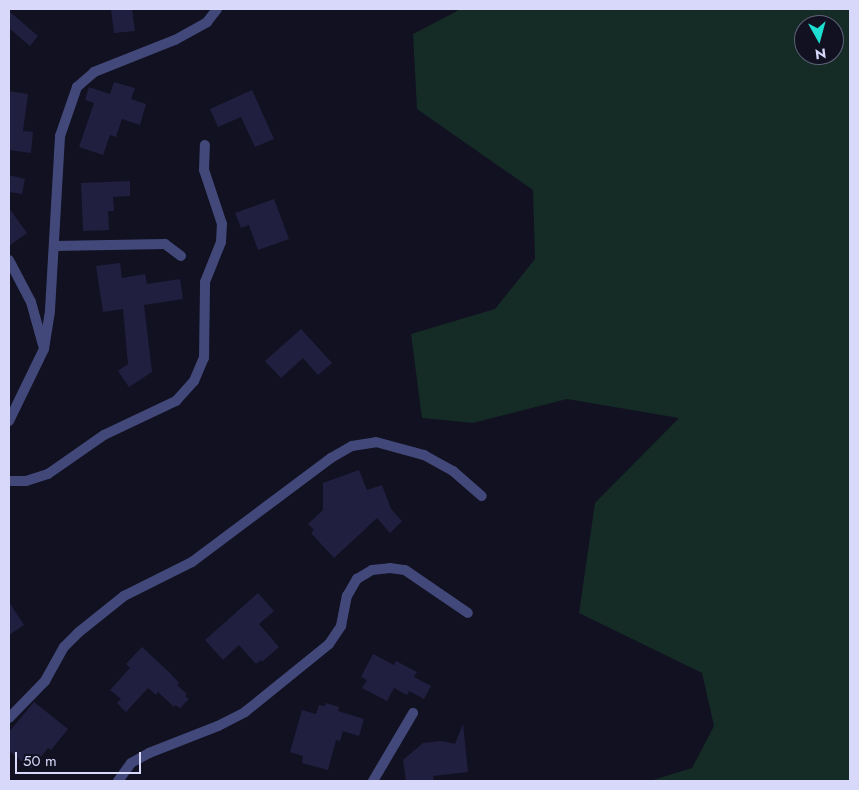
<!DOCTYPE html>
<style>
body{margin:0}
#map{position:relative;width:859px;height:790px;overflow:hidden;background:#111121;font-family:Jost,sans-serif}
div>[style]{position:absolute}
[style*='--x']{left:calc(var(--x)*1px);top:calc(var(--y)*1px);width:calc(var(--w)*1px);rotate:calc(var(--a)*1deg)}
.green>*{inset:0;background:#152b26}
.building>*{inset:0;background:#211f40}
.lane>*{height:10px;margin:-5px;padding:0 5px;transform-origin:5px;border-radius:5px;background:#42497a}
.street>*{height:10px;margin:-5px;padding:0 5px;transform-origin:5px;border-radius:5px;background:#42497a}
span{translate:-50% -50%;white-space:nowrap;text-align:center;line-height:1.15;-webkit-text-stroke:4px #111121;paint-order:stroke}
.frame{position:absolute;inset:0;border:10px solid #d7d8fa;pointer-events:none}
.north{position:absolute;left:794px;top:15px;width:50px;height:50px;box-sizing:border-box;background:#111121;border:1px solid #606178;border-radius:50%;rotate:173deg;font-size:14px;font-weight:700;line-height:20px;text-align:center;color:#d7d8fa}
.north::after{content:'';display:block;margin:auto;width:18px;height:22px;background:#1eded2;clip-path:polygon(50% 0,100% 100%,50% 72%,0 100%)}
.scale{position:absolute;left:15px;top:752px;width:126px;height:22px;box-sizing:border-box;border:2px solid #d7d8fa;border-top:0;padding-left:6px;font-size:15px;line-height:18px;white-space:nowrap;color:#d7d8fa;-webkit-text-stroke:4px #111121;paint-order:stroke}
</style>
<div id="map">
<div class="green">
<i style="clip-path:polygon(evenodd,461px 9px,850px 9px,850px 781px,650px 781px,692px 768px,714px 726px,702px 673px,579px 613px,595px 503px,679px 418px,567px 399px,473px 423px,422px 418px,411px 334px,495px 309px,535px 259px,533px 190px,417px 109px,413px 34px,461px 9px,804px 25px,834px 25px,834px 55px,804px 55px,804px 25px)"></i>
</div>
<div class="building">
<i style="clip-path:polygon(111px 9px,132px 9px,135px 31px,114px 33px)"></i>
<i style="clip-path:polygon(9px 11px,38px 36px,30px 46px,9px 28px)"></i>
<i style="clip-path:polygon(114px 82px,135px 88px,131px 99px,146px 104px,140px 125px,122px 119px,116px 137px,110px 135px,103px 155px,79px 147px,94px 103px,85px 100px,89px 87px,110px 94px)"></i>
<i style="clip-path:polygon(252px 90px,274px 139px,255px 147px,241px 117px,218px 127px,210px 109px)"></i>
<i style="clip-path:polygon(9px 91px,28px 94px,23px 131px,33px 132px,31px 153px,9px 150px)"></i>
<i style="clip-path:polygon(9px 175px,25px 179px,22px 194px,9px 192px)"></i>
<i style="clip-path:polygon(130px 181px,130px 196px,113px 197px,114px 211px,108px 211px,109px 230px,83px 231px,81px 183px)"></i>
<i style="clip-path:polygon(274px 199px,289px 239px,258px 250px,249px 225px,241px 228px,235px 213px)"></i>
<i style="clip-path:polygon(9px 208px,27px 233px,9px 246px)"></i>
<i style="clip-path:polygon(120px 263px,122px 278px,145px 274px,147px 284px,180px 279px,183px 299px,144px 305px,152px 372px,129px 387px,118px 371px,128px 364px,123px 309px,103px 312px,96px 266px)"></i>
<i style="clip-path:polygon(301px 329px,332px 363px,318px 375px,303px 358px,281px 378px,265px 361px)"></i>
<i style="clip-path:polygon(359px 470px,367px 490px,382px 485px,391px 509px,402px 521px,390px 533px,377px 518px,334px 558px,311px 533px,314px 530px,308px 524px,323px 510px,323px 483px)"></i>
<i style="clip-path:polygon(258px 593px,274px 611px,259px 624px,279px 647px,262px 662px,261px 660px,256px 664px,239px 645px,223px 660px,205px 640px)"></i>
<i style="clip-path:polygon(9px 602px,24px 625px,9px 635px)"></i>
<i style="clip-path:polygon(142px 647px,170px 673px,179px 683px,177px 685px,187px 694px,185px 696px,189px 699px,180px 708px,175px 705px,174px 707px,158px 692px,156px 695px,148px 688px,126px 712px,117px 703px,121px 699px,110px 690px,130px 668px,126px 664px)"></i>
<i style="clip-path:polygon(373px 654px,394px 665px,396px 661px,417px 672px,414px 677px,431px 686px,424px 699px,409px 691px,407px 695px,394px 688px,387px 701px,362px 688px,367px 680px,361px 677px)"></i>
<i style="clip-path:polygon(34px 702px,68px 729px,51px 750px,48px 748px,31px 769px,9px 751px,9px 732px)"></i>
<i style="clip-path:polygon(326px 703px,339px 707px,338px 711px,364px 719px,359px 736px,343px 731px,340px 741px,336px 740px,328px 770px,302px 763px,303px 756px,290px 752px,302px 710px,316px 714px,319px 705px,325px 706px)"></i>
<i style="clip-path:polygon(463px 724px,468px 772px,433px 776px,434px 781px,406px 781px,403px 760px,423px 743px,442px 741px,455px 744px)"></i>
</div>
<div class="lane">
<i style="--x:54;--y:246;--w:111;--a:-1"></i>
<i style="--x:165;--y:244;--w:20;--a:37"></i>
</div>
<div class="street">
<i style="--x:9;--y:260;--w:47;--a:62.4"></i>
<i style="--x:31;--y:302;--w:45;--a:74.4"></i>
<i style="--x:9;--y:421;--w:80;--a:-64.1"></i>
<i style="--x:44;--y:349;--w:39;--a:-81"></i>
<i style="--x:50;--y:310;--w:174;--a:-86.7"></i>
<i style="--x:60;--y:136;--w:52;--a:-70.9"></i>
<i style="--x:77;--y:87;--w:23;--a:-41"></i>
<i style="--x:94;--y:72;--w:87;--a:-21.6"></i>
<i style="--x:175;--y:40;--w:37;--a:-29"></i>
<i style="--x:207;--y:22;--w:16;--a:-52"></i>
<i style="--x:9;--y:481;--w:17;--a:0"></i>
<i style="--x:26;--y:481;--w:23;--a:-18"></i>
<i style="--x:48;--y:474;--w:68;--a:-34.9"></i>
<i style="--x:104;--y:435;--w:80;--a:-25.3"></i>
<i style="--x:176;--y:401;--w:27;--a:-48"></i>
<i style="--x:194;--y:381;--w:25;--a:-67"></i>
<i style="--x:204;--y:358;--w:76;--a:-89.2"></i>
<i style="--x:205;--y:282;--w:43;--a:-68.2"></i>
<i style="--x:221;--y:242;--w:18;--a:-87"></i>
<i style="--x:222;--y:224;--w:57;--a:-108.4"></i>
<i style="--x:204;--y:170;--w:25;--a:-88"></i>
<i style="--x:9;--y:718;--w:52;--a:-45.8"></i>
<i style="--x:45;--y:681;--w:39;--a:-61"></i>
<i style="--x:64;--y:647;--w:21;--a:-45"></i>
<i style="--x:79;--y:632;--w:58;--a:-38.7"></i>
<i style="--x:124;--y:596;--w:76;--a:-26.6"></i>
<i style="--x:192;--y:562;--w:174;--a:-36.8"></i>
<i style="--x:331;--y:458;--w:24;--a:-30"></i>
<i style="--x:352;--y:446;--w:24;--a:-9"></i>
<i style="--x:376;--y:442;--w:50;--a:15.2"></i>
<i style="--x:424;--y:455;--w:33;--a:29"></i>
<i style="--x:453;--y:471;--w:38;--a:41"></i>
<i style="--x:118;--y:781;--w:22;--a:-54"></i>
<i style="--x:131;--y:763;--w:21;--a:-29"></i>
<i style="--x:149;--y:753;--w:74;--a:-21.4"></i>
<i style="--x:218;--y:726;--w:30;--a:-27"></i>
<i style="--x:245;--y:712;--w:108;--a:-39"></i>
<i style="--x:329;--y:644;--w:22;--a:-56"></i>
<i style="--x:341;--y:626;--w:31;--a:-79"></i>
<i style="--x:347;--y:596;--w:20;--a:-60"></i>
<i style="--x:357;--y:579;--w:17;--a:-31"></i>
<i style="--x:372;--y:570;--w:18;--a:-6"></i>
<i style="--x:390;--y:568;--w:15;--a:8"></i>
<i style="--x:405;--y:570;--w:76;--a:34.3"></i>
<i style="--x:373;--y:781;--w:79;--a:-59.5"></i>
</div>
<div class="frame"></div>
<div class="north">N</div>
<div class="scale">50 m</div>
</div>
